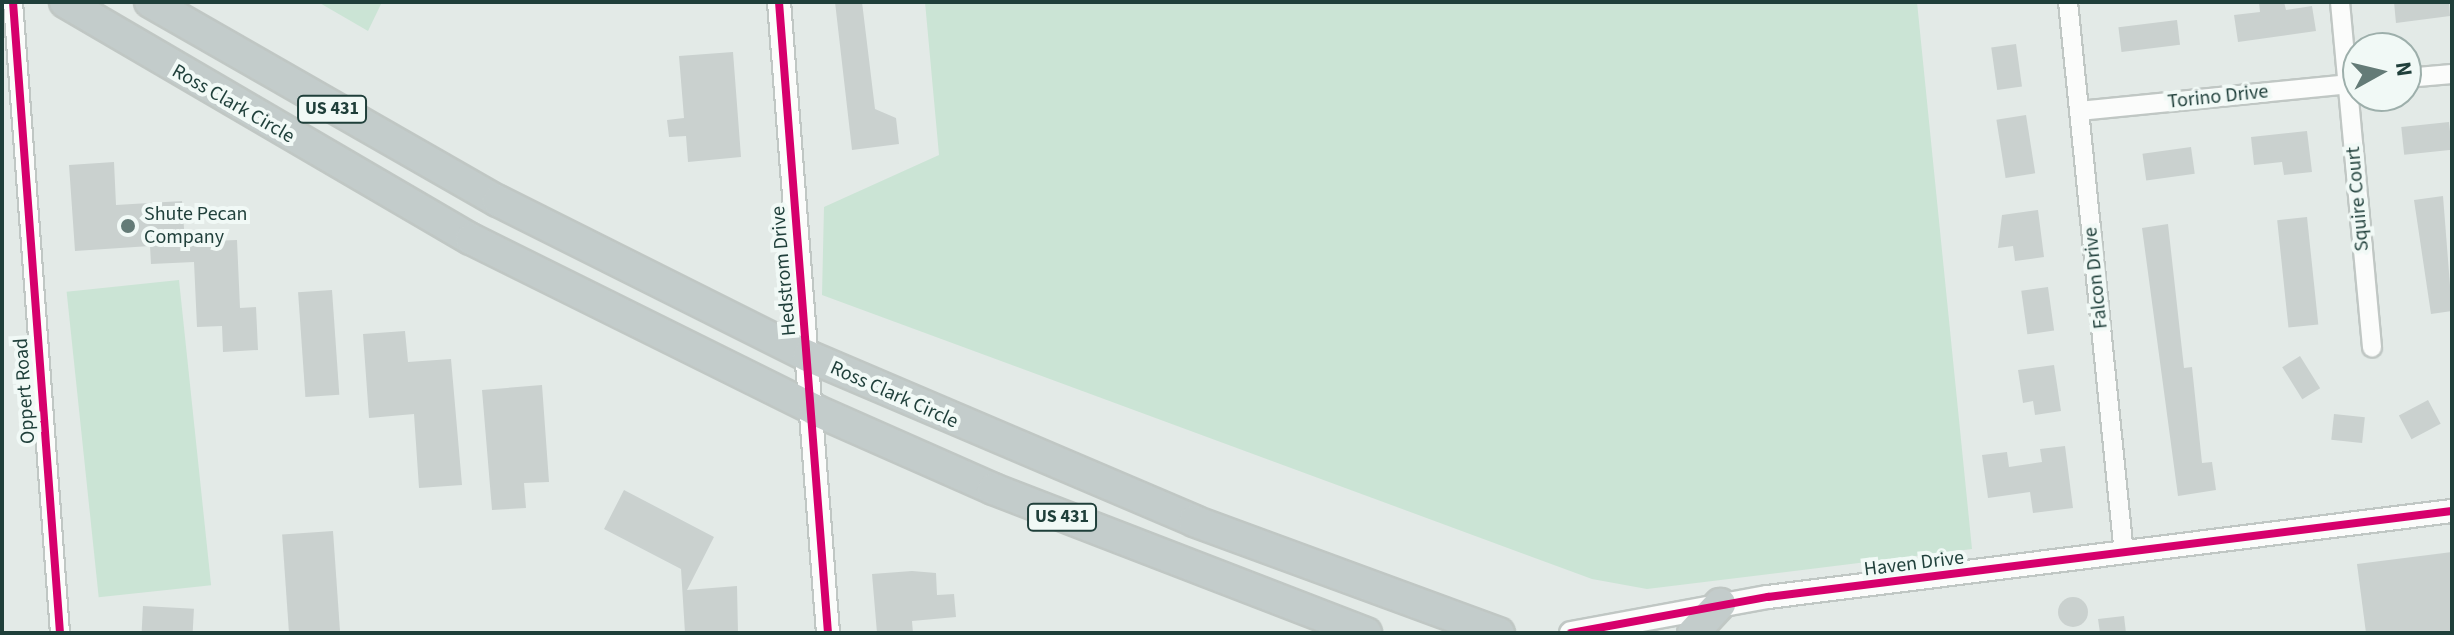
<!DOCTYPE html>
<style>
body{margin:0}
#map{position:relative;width:2454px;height:635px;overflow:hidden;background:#e3eae7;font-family:"Source Sans 3",sans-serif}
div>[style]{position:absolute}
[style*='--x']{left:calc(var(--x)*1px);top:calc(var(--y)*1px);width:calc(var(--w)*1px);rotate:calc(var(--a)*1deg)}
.green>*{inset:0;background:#cbe4d5;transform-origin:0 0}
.building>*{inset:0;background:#cad1cf;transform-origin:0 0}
.round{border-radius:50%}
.roads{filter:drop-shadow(2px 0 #c0c7c4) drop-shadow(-2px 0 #c0c7c4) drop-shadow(0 2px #c0c7c4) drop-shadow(0 -2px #c0c7c4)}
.minor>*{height:18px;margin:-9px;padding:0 9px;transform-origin:9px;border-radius:9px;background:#fbfcfb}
.tertiary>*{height:22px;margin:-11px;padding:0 11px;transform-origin:11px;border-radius:11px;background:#fbfcfb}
.trunk>*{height:30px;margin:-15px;padding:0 15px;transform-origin:15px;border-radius:15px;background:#c3cccb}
.cycleway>*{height:8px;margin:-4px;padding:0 4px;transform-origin:4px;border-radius:4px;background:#d6006c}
.dots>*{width:22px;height:22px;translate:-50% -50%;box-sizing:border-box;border:4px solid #f1f9f6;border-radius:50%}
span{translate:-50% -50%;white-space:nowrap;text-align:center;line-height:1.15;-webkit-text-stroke:8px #f1f9f6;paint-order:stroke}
.shield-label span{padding:2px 6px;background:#f1f9f6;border:2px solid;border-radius:6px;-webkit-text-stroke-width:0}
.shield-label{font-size:18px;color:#1f3f3a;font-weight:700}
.street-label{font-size:20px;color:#1f3f3a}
.poi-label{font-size:20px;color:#1f3f3a}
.left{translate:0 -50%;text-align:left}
.frame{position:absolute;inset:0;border:4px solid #1f3f3a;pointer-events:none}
.north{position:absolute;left:2342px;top:32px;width:80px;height:80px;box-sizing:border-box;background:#f1f9f6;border:2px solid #9dafab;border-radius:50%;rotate:82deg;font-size:22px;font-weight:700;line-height:32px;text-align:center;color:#1f3f3a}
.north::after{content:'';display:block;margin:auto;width:28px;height:36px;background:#647b77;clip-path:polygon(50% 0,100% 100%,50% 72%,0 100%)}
</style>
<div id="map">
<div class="green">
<i style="clip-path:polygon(318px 2px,382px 2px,368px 31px)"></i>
<i style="clip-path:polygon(925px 2px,1917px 2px,1972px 549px,1647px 589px,1592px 579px,822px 295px,824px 207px,939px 155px)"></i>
<i style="left:179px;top:280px;width:307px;height:113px;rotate:84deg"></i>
</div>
<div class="building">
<i style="clip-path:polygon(835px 2px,862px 2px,875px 109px,896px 118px,899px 144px,852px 150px)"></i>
<i style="clip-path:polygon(2259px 2px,2284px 2px,2286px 10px,2312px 6px,2316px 31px,2238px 42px,2234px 15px,2260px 12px)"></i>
<i style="clip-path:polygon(2394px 2px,2449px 2px,2450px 16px,2396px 23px)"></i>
<i style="left:2177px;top:20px;width:25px;height:59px;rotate:83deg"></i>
<i style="left:2016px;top:44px;width:43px;height:25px;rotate:82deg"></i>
<i style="clip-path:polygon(733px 52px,741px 157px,688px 162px,686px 136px,669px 137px,667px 120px,684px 118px,679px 56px)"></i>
<i style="left:2026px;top:115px;width:59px;height:30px;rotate:81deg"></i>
<i style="left:2449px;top:122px;width:28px;height:48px;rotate:84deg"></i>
<i style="clip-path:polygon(2307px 131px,2312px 172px,2284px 175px,2282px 162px,2254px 165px,2251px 137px)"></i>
<i style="left:2191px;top:147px;width:27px;height:49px;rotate:82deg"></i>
<i style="clip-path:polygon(114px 162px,116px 205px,182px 201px,185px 242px,237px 240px,240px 308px,256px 307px,258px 350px,223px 352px,222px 326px,197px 327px,194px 262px,151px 264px,150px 246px,75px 251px,69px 165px)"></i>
<i style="clip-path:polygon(2443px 196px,2452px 311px,2431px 314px,2414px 200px)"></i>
<i style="clip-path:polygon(2038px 210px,2044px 257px,2015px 261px,2013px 246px,1998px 248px,2002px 215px)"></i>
<i style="left:2307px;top:217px;width:108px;height:30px;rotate:84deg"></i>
<i style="clip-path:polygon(2168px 224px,2184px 368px,2192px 367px,2202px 463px,2212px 462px,2216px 490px,2178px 496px,2142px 228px)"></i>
<i style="left:2048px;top:287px;width:44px;height:27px;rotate:82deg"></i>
<i style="left:332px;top:290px;width:105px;height:34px;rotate:86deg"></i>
<i style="clip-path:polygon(405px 331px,408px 362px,451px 359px,462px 485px,419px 488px,414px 414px,369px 418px,363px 334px)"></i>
<i style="left:2300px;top:356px;width:38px;height:21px;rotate:58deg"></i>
<i style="clip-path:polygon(2054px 365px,2061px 411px,2035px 415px,2033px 401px,2023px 403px,2018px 370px)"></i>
<i style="clip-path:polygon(542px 385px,549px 482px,524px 483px,526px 508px,492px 510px,482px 390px)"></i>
<i style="left:2428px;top:400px;width:27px;height:33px;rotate:62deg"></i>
<i style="left:2334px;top:414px;width:31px;height:26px;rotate:6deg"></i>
<i style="clip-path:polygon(2065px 446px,2073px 508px,2033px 513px,2030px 492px,1988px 498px,1982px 455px,2007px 452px,2009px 467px,2042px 462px,2040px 449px)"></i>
<i style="clip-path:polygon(624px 490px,714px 537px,687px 590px,737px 586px,738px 633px,685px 633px,681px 569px,604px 529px)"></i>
<i style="left:333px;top:531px;width:102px;height:51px;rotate:86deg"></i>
<i style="clip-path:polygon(2452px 552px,2452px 633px,2366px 633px,2357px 564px)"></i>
<i style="clip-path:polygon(912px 571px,936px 573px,937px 595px,954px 594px,956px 617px,912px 621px,913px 633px,877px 633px,872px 574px)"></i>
<i class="round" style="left:2058px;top:597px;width:30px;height:30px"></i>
<i style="left:143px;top:606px;width:51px;height:27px;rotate:3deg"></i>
<i style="clip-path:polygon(2124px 616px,2126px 633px,2100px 633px,2098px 619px)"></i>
</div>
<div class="roads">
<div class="minor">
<i style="--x:13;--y:2;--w:633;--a:85.74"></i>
<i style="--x:2068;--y:2;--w:555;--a:84.21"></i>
<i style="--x:2340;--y:2;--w:347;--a:84.7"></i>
<i style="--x:2406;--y:78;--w:46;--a:-5"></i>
<i style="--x:2079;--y:111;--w:280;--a:-5.7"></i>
</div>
<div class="tertiary">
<i style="--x:779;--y:2;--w:633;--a:85.56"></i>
<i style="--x:1571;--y:633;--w:200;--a:-10.4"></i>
<i style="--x:1768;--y:597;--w:689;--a:-7.17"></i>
</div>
<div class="trunk">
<i style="--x:65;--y:2;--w:470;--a:30.3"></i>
<i style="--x:471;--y:239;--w:384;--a:26.4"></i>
<i style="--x:815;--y:410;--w:195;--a:23.9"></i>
<i style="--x:993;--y:489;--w:400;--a:21.1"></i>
<i style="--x:150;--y:2;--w:401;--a:29.8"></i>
<i style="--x:498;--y:201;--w:347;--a:26.6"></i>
<i style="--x:808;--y:356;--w:420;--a:23.1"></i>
<i style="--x:1194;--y:521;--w:325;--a:20.2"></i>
<i style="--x:1693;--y:633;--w:40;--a:-47"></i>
</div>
</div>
<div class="cycleway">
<i style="--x:13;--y:2;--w:633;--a:85.74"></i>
<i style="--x:779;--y:2;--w:633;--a:85.56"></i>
<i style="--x:1571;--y:633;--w:200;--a:-10.4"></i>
<i style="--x:1768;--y:597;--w:689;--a:-7.17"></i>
</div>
<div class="dots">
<i style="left:128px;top:226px;background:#647b77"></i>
</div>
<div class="shield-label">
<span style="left:332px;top:109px">US 431</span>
<span style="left:1062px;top:517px">US 431</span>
</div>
<div class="street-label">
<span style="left:2218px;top:97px;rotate:-6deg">Torino Drive</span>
<span style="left:233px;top:104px;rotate:30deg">Ross Clark Circle</span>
<span style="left:2358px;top:199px;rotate:-95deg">Squire Court</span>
<span style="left:784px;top:271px;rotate:-95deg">Hedstrom Drive</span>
<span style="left:2096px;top:278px;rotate:-96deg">Falcon Drive</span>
<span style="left:25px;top:391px;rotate:-94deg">Oppert Road</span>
<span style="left:894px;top:395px;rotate:24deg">Ross Clark Circle</span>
<span style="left:1914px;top:564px;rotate:-7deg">Haven Drive</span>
</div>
<div class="poi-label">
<span class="left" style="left:144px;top:226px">Shute Pecan<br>Company</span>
</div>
<div class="frame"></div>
<div class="north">N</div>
</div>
